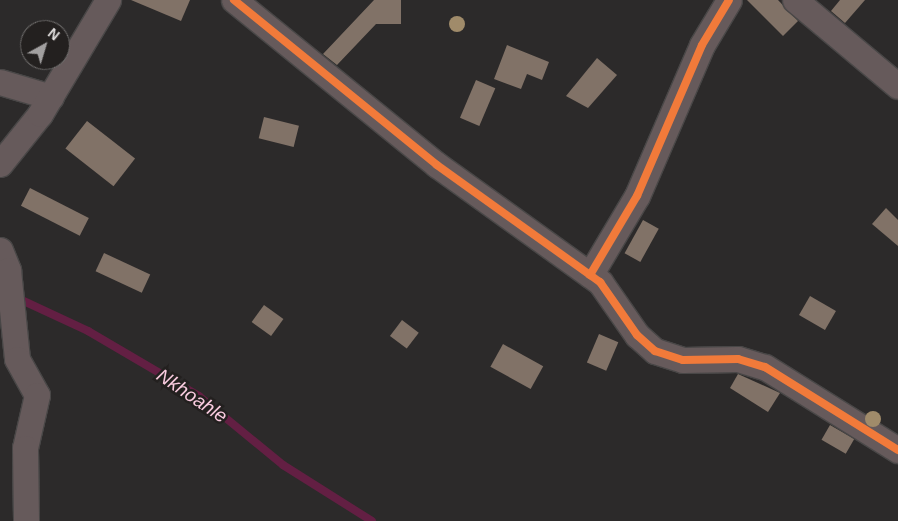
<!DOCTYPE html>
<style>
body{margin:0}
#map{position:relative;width:898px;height:521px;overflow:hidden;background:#2c2a2a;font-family:Helvetica,sans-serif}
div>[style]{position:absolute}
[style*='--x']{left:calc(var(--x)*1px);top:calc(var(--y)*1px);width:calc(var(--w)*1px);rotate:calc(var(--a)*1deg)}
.stream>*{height:8px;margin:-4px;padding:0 4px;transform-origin:4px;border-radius:4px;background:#631f43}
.building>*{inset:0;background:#817267;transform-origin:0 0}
.roads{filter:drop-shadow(1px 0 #494747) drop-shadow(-1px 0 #494747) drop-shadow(0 1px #494747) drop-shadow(0 -1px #494747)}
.minor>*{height:25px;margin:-12.5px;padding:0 12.5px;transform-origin:12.5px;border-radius:12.5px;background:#665a5b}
.cycleway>*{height:8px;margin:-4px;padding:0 4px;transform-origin:4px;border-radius:4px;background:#f17a3a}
.trees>*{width:16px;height:16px;margin:-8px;border-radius:50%;background:#a08b6a}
span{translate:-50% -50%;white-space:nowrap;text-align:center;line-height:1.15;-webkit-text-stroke:5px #23201f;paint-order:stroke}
.water-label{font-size:19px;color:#f9cbdf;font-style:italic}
.north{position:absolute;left:20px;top:20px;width:50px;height:50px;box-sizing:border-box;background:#23201f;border:1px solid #6f6d6c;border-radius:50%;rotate:39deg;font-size:14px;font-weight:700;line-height:20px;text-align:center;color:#e2e0df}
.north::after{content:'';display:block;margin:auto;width:18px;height:22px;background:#a2a0a0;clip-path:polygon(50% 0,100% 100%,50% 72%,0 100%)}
</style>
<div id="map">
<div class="stream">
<i style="--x:15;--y:297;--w:81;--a:25"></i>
<i style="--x:88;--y:331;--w:129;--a:30.4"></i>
<i style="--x:199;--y:396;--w:109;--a:39.4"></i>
<i style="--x:283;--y:465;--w:105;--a:32.2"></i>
</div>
<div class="building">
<i style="clip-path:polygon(131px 0,190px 0,181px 21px)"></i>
<i style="clip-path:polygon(374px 0,401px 0,401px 24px,376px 24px,337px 65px,323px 54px)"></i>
<i style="clip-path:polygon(747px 0,778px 0,798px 21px,783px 36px)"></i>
<i style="clip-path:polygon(840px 0,865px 0,845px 23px,831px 11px)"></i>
<i style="clip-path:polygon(507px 45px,549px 62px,542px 80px,527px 74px,521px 89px,494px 79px)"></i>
<i style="clip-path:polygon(597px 58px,617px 75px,588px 108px,566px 96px)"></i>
<i style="left:476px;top:80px;width:21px;height:41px;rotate:23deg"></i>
<i style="left:264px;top:117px;width:36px;height:22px;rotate:14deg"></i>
<i style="left:87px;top:121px;width:61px;height:35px;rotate:38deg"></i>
<i style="left:30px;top:188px;width:66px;height:20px;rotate:27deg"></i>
<i style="clip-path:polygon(886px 208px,898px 220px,898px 246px,872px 224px)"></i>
<i style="left:643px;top:220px;width:18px;height:38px;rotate:29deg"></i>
<i style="left:104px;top:253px;width:51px;height:20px;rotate:25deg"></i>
<i style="left:810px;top:296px;width:30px;height:22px;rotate:30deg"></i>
<i style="left:264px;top:305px;width:24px;height:21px;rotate:36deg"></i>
<i style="left:402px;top:320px;width:21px;height:20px;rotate:37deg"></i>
<i style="left:599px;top:334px;width:21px;height:31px;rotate:23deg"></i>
<i style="left:503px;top:344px;width:46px;height:26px;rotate:29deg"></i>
<i style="clip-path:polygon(738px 374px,780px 393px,768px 412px,730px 388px)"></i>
<i style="left:830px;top:425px;width:28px;height:17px;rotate:30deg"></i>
</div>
<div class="roads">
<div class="minor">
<i style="--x:234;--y:0;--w:262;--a:39.1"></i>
<i style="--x:437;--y:165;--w:201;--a:35.7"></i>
<i style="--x:600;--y:282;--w:65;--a:55.1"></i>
<i style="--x:637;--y:335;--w:24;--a:42"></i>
<i style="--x:655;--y:351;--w:29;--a:18"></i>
<i style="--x:683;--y:360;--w:55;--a:-1"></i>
<i style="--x:738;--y:359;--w:28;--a:17"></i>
<i style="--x:765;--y:367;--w:157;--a:32"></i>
<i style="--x:795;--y:0;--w:134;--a:39.9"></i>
<i style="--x:0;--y:82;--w:53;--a:16.4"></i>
<i style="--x:0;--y:164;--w:64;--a:-51.3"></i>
<i style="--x:40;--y:114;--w:133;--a:-59.2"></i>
<i style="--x:0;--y:250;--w:22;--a:68"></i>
<i style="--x:8;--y:270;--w:89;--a:84.2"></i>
<i style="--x:17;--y:359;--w:41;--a:60.9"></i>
<i style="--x:37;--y:395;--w:54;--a:102.8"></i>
<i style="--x:25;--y:448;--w:73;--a:89.2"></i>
<i style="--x:590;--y:275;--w:92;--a:-59.3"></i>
<i style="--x:637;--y:196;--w:164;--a:-66.7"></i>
<i style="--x:702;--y:45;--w:52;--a:-59"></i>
</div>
</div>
<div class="cycleway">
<i style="--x:234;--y:0;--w:262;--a:39.1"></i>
<i style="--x:437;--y:165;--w:201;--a:35.7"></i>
<i style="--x:600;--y:282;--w:65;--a:55.1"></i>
<i style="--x:637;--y:335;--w:24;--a:42"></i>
<i style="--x:655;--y:351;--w:29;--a:18"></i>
<i style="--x:683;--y:360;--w:55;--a:-1"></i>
<i style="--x:738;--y:359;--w:28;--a:17"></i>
<i style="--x:765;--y:367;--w:157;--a:32"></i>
<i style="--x:590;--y:275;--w:92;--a:-59.3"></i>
<i style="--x:637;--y:196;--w:164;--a:-66.7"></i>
<i style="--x:702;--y:45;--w:52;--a:-59"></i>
</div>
<div class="trees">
<i style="left:457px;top:24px"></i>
<i style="left:873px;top:419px"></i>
</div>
<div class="water-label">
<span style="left:192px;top:396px;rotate:34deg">Nkhoahle</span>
</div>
<div class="north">N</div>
</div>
